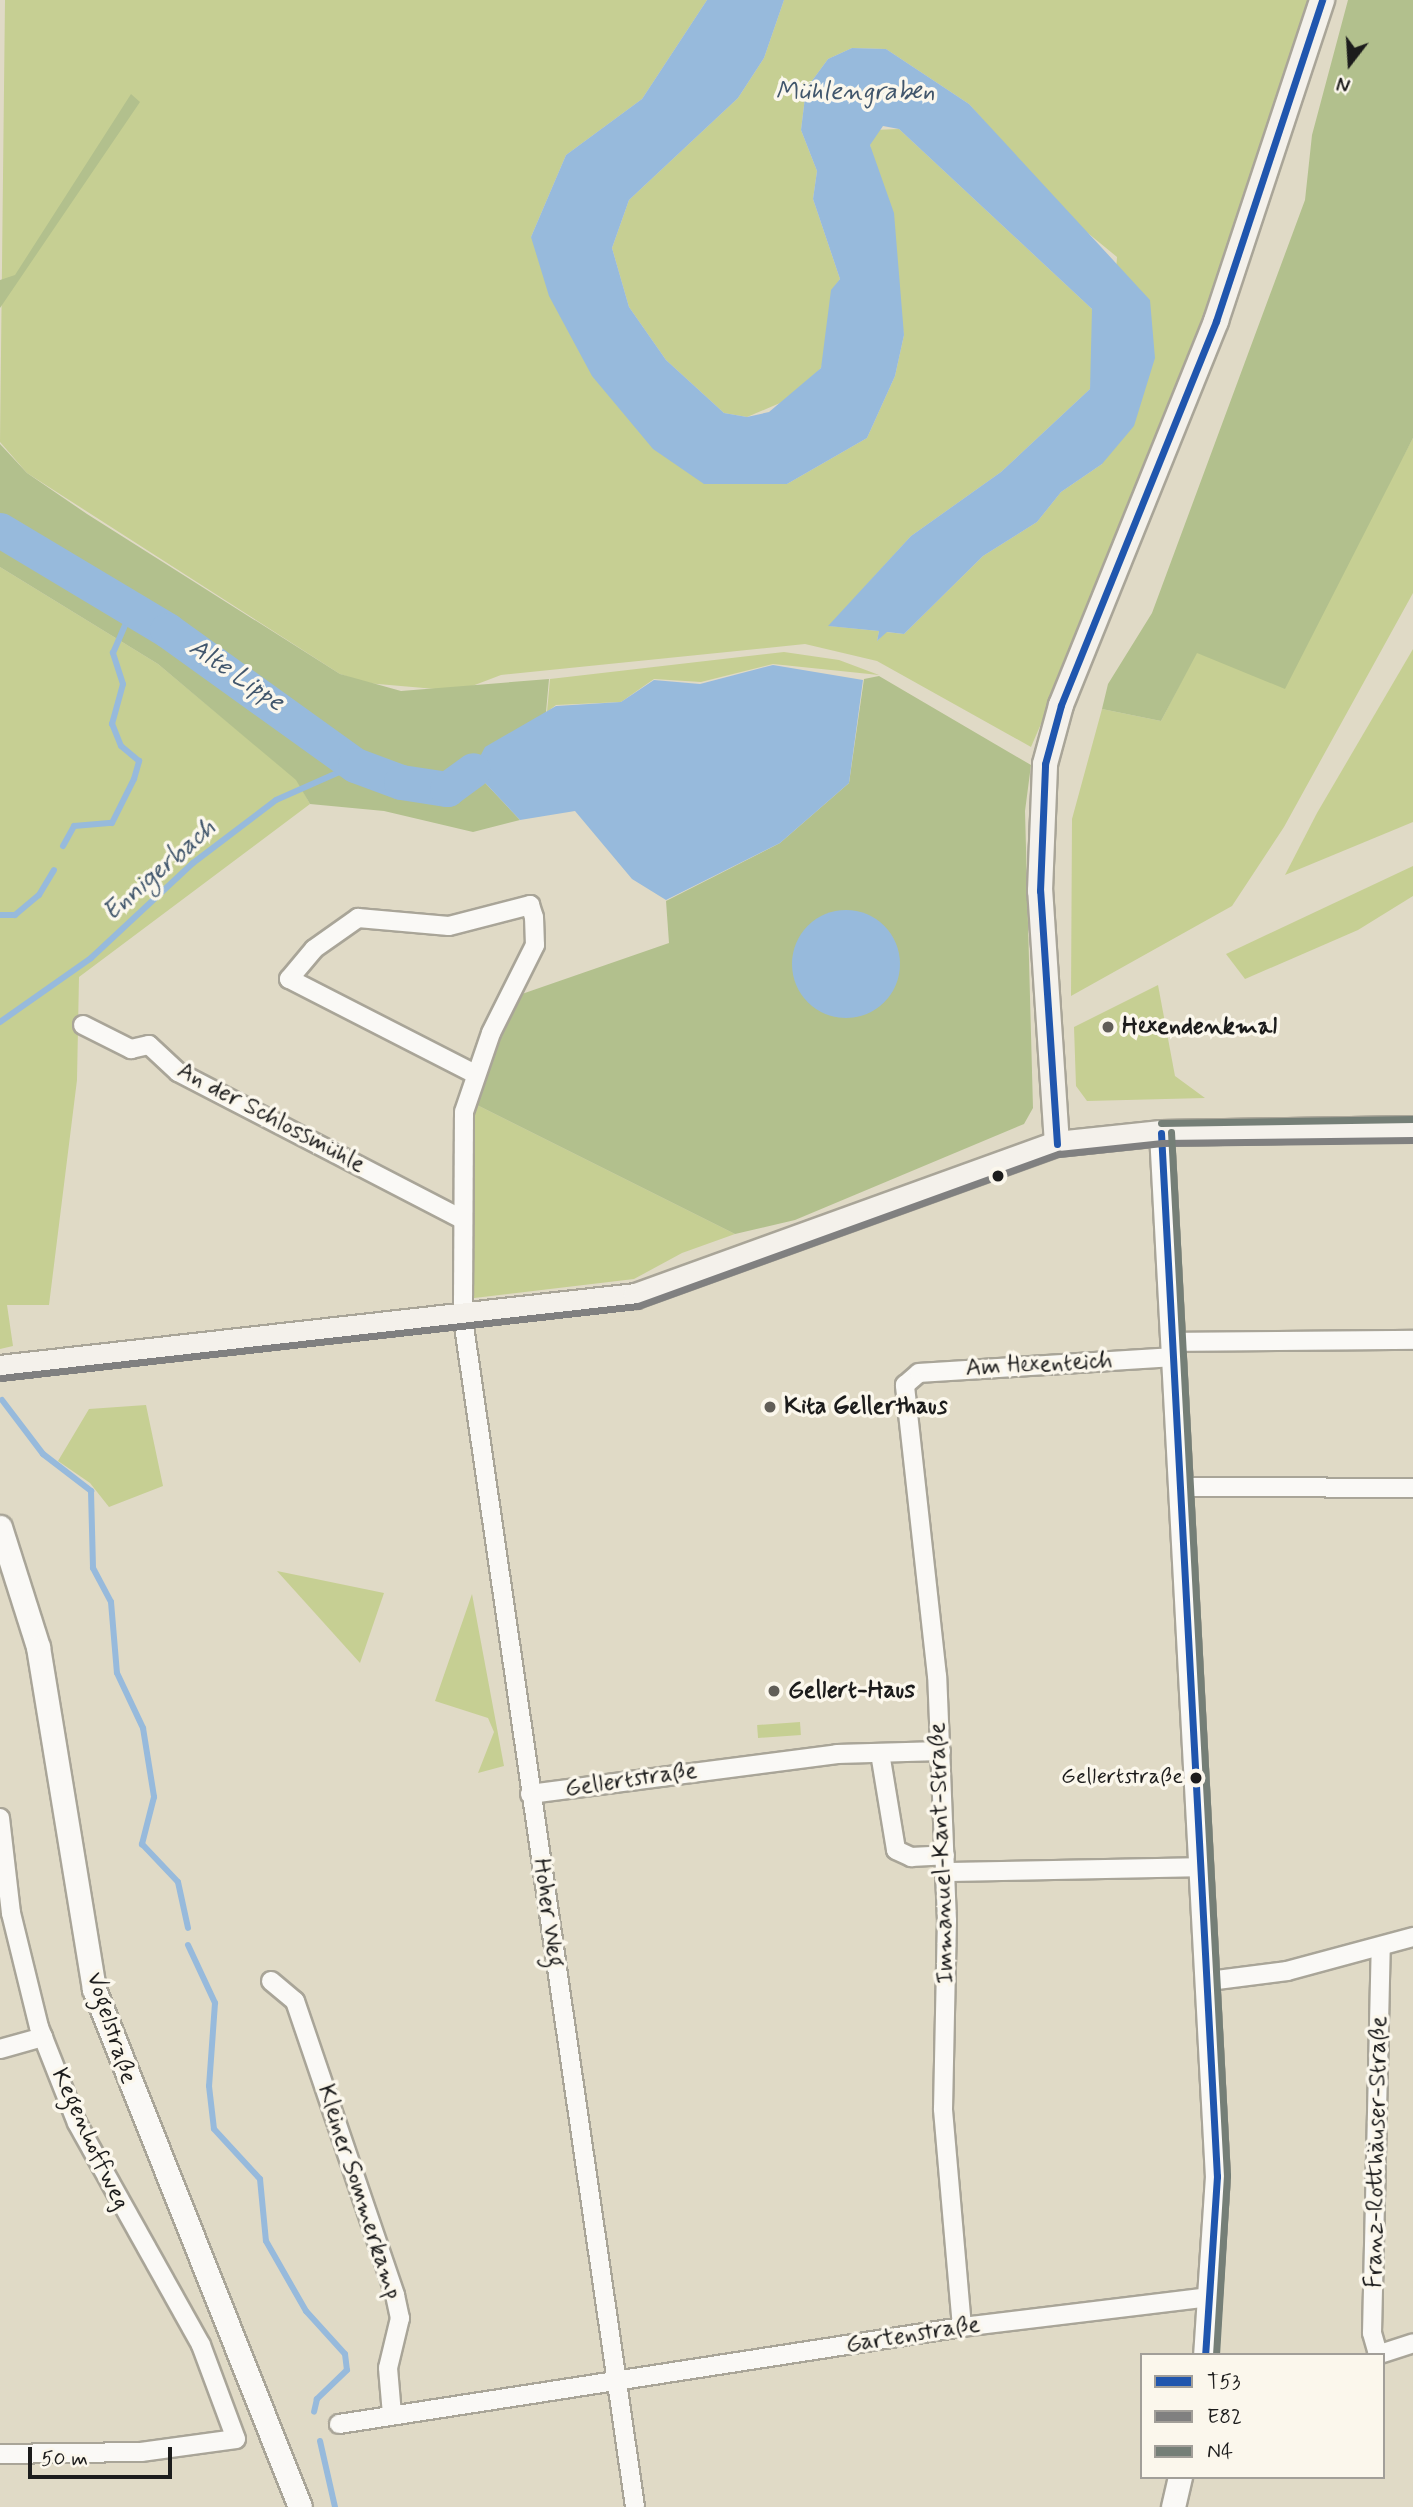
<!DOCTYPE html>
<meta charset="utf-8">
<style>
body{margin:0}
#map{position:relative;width:1413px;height:2507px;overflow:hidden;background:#e0dac6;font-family:Mynerve,sans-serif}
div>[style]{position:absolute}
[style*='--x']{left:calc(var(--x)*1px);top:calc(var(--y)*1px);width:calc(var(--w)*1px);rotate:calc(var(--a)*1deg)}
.green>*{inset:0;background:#c6cf93;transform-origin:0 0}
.forest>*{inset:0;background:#b2c08d}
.water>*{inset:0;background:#97badc}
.round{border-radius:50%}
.stream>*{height:6px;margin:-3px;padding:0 3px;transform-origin:3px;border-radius:3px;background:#97badc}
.river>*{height:35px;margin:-17.5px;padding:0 17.5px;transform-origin:17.5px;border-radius:17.5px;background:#97badc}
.roads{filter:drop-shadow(2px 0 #a9a598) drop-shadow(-2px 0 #a9a598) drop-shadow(0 2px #a9a598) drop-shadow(0 -2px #a9a598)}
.minor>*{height:18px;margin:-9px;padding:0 9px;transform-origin:9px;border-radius:9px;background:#faf9f6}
.tertiary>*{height:23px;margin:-11.5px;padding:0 11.5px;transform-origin:11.5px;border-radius:11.5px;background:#faf9f6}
.secondary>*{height:24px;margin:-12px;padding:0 12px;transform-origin:12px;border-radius:12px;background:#f4f1eb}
.bus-1>*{height:7px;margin:-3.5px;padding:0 3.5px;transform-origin:3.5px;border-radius:3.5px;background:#2056ae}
.bus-2>*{height:7px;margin:-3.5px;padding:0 3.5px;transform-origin:3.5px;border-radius:3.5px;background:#808080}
.bus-3>*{height:7px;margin:-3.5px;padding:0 3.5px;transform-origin:3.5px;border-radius:3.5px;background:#757f77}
.dots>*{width:19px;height:19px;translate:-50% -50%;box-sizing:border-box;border:4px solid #fbf7ec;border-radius:50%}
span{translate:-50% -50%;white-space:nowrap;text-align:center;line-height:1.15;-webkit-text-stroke:7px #fbf7ec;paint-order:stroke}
.bus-label{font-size:22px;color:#1c1c1c}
.right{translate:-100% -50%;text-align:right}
.poi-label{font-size:24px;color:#1c1c1c;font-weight:700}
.left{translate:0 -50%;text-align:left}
.street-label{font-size:24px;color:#1c1c1c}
.water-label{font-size:26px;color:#41566c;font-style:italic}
.legend{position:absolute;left:1140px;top:2353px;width:245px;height:126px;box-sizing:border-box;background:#fbf7ec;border:2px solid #a29f99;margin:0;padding:9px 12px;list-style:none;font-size:21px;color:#1c1c1c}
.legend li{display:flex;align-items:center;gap:14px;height:35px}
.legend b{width:35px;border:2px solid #a29f99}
.north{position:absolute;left:1315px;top:28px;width:70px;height:70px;-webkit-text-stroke:5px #fbf7ec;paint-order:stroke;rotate:197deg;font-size:19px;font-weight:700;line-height:28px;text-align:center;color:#1c1c1c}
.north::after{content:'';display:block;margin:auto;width:24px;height:32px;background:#1c1c1c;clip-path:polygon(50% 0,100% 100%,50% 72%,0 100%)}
.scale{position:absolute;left:28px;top:2447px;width:144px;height:32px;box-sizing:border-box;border:4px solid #1c1c1c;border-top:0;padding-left:9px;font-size:21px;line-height:24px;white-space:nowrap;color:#1c1c1c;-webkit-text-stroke:5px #fbf7ec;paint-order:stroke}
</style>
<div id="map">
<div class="green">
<i style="clip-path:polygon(5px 0,707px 0,642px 99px,566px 155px,531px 237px,787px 484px,867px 438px,895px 376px,904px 335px,870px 145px,874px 130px,899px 129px,1092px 309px,1094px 351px,1090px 389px,1001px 472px,911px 536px,829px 626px,879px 631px,877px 641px,886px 632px,904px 634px,983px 556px,1037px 522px,1061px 492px,1102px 464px,1117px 257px,1072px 220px,969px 104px,886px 49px,852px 48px,828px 59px,806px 89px,801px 130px,817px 171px,813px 199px,840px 279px,832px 290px,827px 348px,821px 368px,787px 400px,747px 417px,724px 413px,666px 360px,629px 307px,612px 248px,629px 200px,738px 98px,764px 58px,784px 0,1313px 0,1233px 246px,1136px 503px,1031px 747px,877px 661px,805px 644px,501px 675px,459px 691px,366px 683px,340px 674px,27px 473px,0 442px)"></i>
<i style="clip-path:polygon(1413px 438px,1413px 593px,1284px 827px,1232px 906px,1071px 996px,1072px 819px,1102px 709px,1161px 721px,1196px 653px,1377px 505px)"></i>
<i style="clip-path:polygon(0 567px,158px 664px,297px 780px,310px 804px,79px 977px,77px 1080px,49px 1305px,7px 1305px,13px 1346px,0 1349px)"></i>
<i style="clip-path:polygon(1413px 649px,1413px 822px,1285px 875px,1317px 813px)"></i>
<i style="clip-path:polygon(784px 652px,839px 660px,879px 675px,773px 664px,701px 682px,654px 679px,621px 702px,556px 705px,547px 712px,550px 679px)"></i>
<i style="clip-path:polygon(1413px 866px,1413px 896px,1358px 930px,1245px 979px,1226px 954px)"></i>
<i style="clip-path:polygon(1158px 985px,1175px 1076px,1205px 1098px,1087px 1101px,1076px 1086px,1074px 1027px)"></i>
<i style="clip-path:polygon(471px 1102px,735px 1234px,682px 1253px,634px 1279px,466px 1299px)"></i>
<i style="clip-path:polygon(146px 1405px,163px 1486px,109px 1507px,90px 1483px,58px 1461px,89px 1409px)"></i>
<i style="clip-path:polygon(277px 1571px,384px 1593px,360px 1663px)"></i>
<i style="clip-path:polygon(472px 1594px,504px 1766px,478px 1773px,494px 1732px,488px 1718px,435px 1701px)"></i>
<i style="left:800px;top:1722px;width:13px;height:43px;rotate:86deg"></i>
</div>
<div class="forest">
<i style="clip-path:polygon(1348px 0,1413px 0,1413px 438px,1285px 689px,1197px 653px,1161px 721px,1102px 709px,1108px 684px,1152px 613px,1305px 200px,1312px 135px)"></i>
<i style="clip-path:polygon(131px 94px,140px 102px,0 308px,0 280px,15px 275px)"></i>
<i style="clip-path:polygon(0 444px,27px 473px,87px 514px,340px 674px,401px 691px,549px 679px,546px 712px,473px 770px,520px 820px,473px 832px,384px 811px,310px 804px,296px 780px,158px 664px,0 567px)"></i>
<i style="clip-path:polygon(879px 676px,1031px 765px,1025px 811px,1033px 1108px,1024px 1124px,795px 1220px,735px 1234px,471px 1102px,489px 1041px,519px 995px,669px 943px,666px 901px,780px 843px,849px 783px,864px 679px)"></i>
</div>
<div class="water">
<i style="clip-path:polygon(707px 0,784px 0,764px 58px,738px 98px,629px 200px,612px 248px,629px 307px,666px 360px,724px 413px,747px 417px,769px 412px,821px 368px,831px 290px,840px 279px,813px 199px,817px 171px,801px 130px,806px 89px,828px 59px,852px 48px,886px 49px,969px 104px,1150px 300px,1155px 358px,1134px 426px,1102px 464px,1061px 492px,1037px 522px,983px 556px,904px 634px,887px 632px,877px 641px,879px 631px,828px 626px,911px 536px,1001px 472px,1090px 389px,1092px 309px,899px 129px,883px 126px,870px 145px,894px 213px,904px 335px,895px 376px,867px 438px,787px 484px,704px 484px,653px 449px,592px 376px,549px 296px,531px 237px,566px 155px,642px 99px)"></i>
<i style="clip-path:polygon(773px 665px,863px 680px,849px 783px,780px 843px,666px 900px,632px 879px,575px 811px,520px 820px,473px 770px,485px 747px,556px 706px,621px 702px,654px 680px,700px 684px)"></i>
<i class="round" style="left:792px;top:910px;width:108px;height:108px"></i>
</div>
<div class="stream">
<i style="--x:63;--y:846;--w:23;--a:-61"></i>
<i style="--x:74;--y:826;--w:38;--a:-5"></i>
<i style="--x:112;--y:823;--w:49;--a:-63.4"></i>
<i style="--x:134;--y:779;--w:19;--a:-74"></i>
<i style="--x:139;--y:761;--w:23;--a:-140"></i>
<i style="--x:121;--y:746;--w:24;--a:-112"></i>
<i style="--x:112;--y:724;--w:41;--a:-74.6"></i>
<i style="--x:123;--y:684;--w:33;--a:-108"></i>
<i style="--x:113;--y:653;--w:48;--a:-66.6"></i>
<i style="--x:0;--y:915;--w:15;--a:0"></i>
<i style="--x:15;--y:915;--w:31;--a:-40"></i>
<i style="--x:39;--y:895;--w:29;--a:-59"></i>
<i style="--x:0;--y:1022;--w:111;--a:-35.1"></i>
<i style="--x:91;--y:958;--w:139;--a:-43"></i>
<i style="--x:193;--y:863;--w:104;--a:-37.2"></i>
<i style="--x:276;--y:800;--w:86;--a:-23.9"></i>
<i style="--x:2;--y:1400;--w:68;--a:52.8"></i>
<i style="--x:43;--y:1454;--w:61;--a:37.6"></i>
<i style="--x:91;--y:1491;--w:77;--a:88.5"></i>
<i style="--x:93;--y:1568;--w:38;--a:62"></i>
<i style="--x:111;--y:1602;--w:71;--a:85.2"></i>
<i style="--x:117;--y:1673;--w:61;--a:64.7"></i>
<i style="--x:143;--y:1728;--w:70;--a:80.9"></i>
<i style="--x:154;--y:1797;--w:49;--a:104.3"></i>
<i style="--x:142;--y:1844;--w:52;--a:46.5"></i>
<i style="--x:178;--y:1882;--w:47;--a:77.7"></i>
<i style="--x:188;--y:1945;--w:64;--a:65"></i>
<i style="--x:215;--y:2003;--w:83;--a:94.1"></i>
<i style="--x:209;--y:2086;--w:43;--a:83.4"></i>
<i style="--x:214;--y:2129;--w:68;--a:47.4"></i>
<i style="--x:260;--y:2179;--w:62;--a:84.5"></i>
<i style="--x:266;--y:2241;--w:81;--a:60.3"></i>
<i style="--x:306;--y:2311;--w:58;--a:47.8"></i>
<i style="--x:345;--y:2354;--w:16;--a:83"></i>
<i style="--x:347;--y:2370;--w:42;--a:136"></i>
<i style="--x:317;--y:2399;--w:13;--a:103"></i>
<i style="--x:320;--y:2441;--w:68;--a:77.2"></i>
</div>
<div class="river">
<i style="--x:0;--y:530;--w:195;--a:30.9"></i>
<i style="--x:167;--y:630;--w:231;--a:35.7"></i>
<i style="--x:355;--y:765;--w:49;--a:20.3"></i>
<i style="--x:401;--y:782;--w:47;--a:8.7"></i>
<i style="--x:447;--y:789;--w:32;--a:-36"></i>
</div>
<div class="roads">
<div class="minor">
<i style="--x:83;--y:1025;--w:54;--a:26.6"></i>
<i style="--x:131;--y:1049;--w:18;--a:-13"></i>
<i style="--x:149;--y:1045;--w:40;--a:43"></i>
<i style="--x:178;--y:1072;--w:318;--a:27.4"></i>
<i style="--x:475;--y:1074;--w:209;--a:-152.9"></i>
<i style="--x:289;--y:979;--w:39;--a:-50"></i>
<i style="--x:314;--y:949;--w:54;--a:-35.2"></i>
<i style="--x:358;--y:918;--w:91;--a:5"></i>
<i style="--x:449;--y:926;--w:84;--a:-14.5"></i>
<i style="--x:530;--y:905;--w:13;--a:72"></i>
<i style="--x:534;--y:917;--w:28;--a:88"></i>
<i style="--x:535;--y:945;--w:98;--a:116.6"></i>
<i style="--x:491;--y:1033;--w:83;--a:108.9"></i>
<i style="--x:464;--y:1112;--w:207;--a:90.3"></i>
<i style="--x:463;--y:1319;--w:1200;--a:81.76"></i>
<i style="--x:1171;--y:1342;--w:242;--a:-0.5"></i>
<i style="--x:1181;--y:1487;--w:232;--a:0.2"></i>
<i style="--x:880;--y:1753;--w:98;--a:80.6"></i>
<i style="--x:896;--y:1850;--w:17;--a:25"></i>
<i style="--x:911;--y:1857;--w:34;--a:-3"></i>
<i style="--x:530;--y:1794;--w:310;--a:-7.4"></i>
<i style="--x:837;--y:1754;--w:104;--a:-1.7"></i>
<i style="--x:0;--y:1818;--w:96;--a:83.4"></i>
<i style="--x:11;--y:1913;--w:117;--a:76.2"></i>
<i style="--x:39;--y:2027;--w:103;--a:68.4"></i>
<i style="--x:77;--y:2123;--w:254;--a:60.8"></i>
<i style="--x:201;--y:2345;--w:100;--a:69.6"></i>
<i style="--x:236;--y:2439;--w:96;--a:172.2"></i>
<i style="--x:141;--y:2452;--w:141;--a:179.2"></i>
<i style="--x:946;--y:1872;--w:254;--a:-1.1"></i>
<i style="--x:271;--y:1981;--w:31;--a:40"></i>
<i style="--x:295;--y:2001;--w:311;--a:71.2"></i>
<i style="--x:395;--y:2295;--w:24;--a:78"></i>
<i style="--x:400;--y:2318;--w:51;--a:103.5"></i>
<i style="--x:388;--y:2368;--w:47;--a:85.1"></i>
<i style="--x:1209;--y:1981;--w:79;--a:-7.3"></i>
<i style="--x:1287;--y:1971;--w:131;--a:-15.1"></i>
<i style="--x:0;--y:2049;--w:45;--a:-15.6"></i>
<i style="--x:962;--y:2327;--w:219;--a:-95"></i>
<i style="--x:943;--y:2109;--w:188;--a:-88.8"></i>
<i style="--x:947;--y:1921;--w:245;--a:-92.3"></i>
<i style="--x:937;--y:1676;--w:293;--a:-96.3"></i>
<i style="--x:905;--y:1385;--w:18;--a:-41"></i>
<i style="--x:919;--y:1373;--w:255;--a:-3.6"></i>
<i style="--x:1378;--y:2354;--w:22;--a:-106"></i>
<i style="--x:1372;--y:2333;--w:384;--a:-88.7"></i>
<i style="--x:1377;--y:2355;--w:38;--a:-18"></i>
<i style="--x:339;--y:2424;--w:631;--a:-8.85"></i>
<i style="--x:962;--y:2327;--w:251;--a:-6.9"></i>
</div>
<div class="tertiary">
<i style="--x:1161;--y:1133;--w:1045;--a:86.93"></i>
<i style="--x:1217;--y:2176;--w:179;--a:93.8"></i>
<i style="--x:0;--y:1527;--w:126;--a:72.4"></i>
<i style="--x:38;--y:1647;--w:347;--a:80.7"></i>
<i style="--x:94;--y:1989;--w:557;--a:68.31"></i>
<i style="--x:1173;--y:2507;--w:31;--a:-77"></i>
</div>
<div class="secondary">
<i style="--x:1057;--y:1144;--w:254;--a:-93.8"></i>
<i style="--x:1040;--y:891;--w:127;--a:-87.7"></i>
<i style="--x:1045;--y:764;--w:61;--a:-74.8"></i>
<i style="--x:1061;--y:705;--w:414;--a:-68"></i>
<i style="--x:1216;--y:321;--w:338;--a:-71.7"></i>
<i style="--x:0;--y:1368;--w:640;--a:-6.46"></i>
<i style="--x:636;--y:1296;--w:448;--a:-19.9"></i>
<i style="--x:1057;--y:1144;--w:105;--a:-6"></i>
<i style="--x:1161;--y:1133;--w:252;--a:-0.9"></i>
</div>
</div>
<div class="bus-1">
<i style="--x:1161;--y:1133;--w:1045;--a:86.93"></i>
<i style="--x:1217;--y:2176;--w:179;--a:93.8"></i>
<i style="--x:1057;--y:1144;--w:254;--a:-93.8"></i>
<i style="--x:1040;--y:891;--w:127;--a:-87.7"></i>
<i style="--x:1045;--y:764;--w:61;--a:-74.8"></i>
<i style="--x:1061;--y:705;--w:414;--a:-68"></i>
<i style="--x:1216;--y:321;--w:338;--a:-71.7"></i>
</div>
<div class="bus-2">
<i style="--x:1;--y:1378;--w:641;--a:-6.45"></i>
<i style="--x:638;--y:1306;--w:448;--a:-19.9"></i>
<i style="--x:1059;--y:1154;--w:104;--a:-6.1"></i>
<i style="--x:1162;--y:1143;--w:251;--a:-0.7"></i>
</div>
<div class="bus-3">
<i style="--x:1161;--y:1123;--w:252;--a:-0.9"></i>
<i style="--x:1171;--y:1132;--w:1045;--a:86.93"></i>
<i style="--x:1227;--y:2175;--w:180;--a:93.5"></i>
</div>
<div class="dots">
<i style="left:1108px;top:1027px;background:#615e58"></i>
<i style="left:998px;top:1176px;background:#1c1c1c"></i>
<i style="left:770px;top:1407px;background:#615e58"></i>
<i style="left:774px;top:1691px;background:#615e58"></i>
<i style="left:1196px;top:1778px;background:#1c1c1c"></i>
</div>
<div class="bus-label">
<span class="right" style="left:1183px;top:1778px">Gellertstraße</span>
</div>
<div class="poi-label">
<span class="left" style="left:1122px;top:1027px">Hexendenkmal</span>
<span class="left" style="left:784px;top:1407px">Kita Gellerthaus</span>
<span class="left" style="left:788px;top:1691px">Gellert-Haus</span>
</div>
<div class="street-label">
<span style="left:271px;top:1118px;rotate:28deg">An der Schlossmühle</span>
<span style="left:1039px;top:1365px;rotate:-3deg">Am Hexenteich</span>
<span style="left:631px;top:1780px;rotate:-8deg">Gellertstraße</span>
<span style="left:942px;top:1853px;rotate:-92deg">Immanuel-Kant-Straße</span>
<span style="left:548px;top:1913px;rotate:82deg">Hoher Weg</span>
<span style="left:111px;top:2028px;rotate:72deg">Vogelstraße</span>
<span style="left:90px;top:2139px;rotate:65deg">Kegenhoffweg</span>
<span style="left:1377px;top:2152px;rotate:-89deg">Franz-Rotthäuser-Straße</span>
<span style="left:359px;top:2192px;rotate:72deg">Kleiner Sommerkamp</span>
<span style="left:913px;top:2335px;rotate:-9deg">Gartenstraße</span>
</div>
<div class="water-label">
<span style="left:855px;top:93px">Mühlengraben</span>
<span style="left:236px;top:676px;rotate:34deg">Alte Lippe</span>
<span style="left:160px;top:871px;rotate:-41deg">Ennigerbach</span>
</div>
<ul class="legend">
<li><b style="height:9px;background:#2056ae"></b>T53</li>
<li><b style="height:9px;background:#808080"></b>E82</li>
<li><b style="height:9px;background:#757f77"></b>N4</li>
</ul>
<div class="north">N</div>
<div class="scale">50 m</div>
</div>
